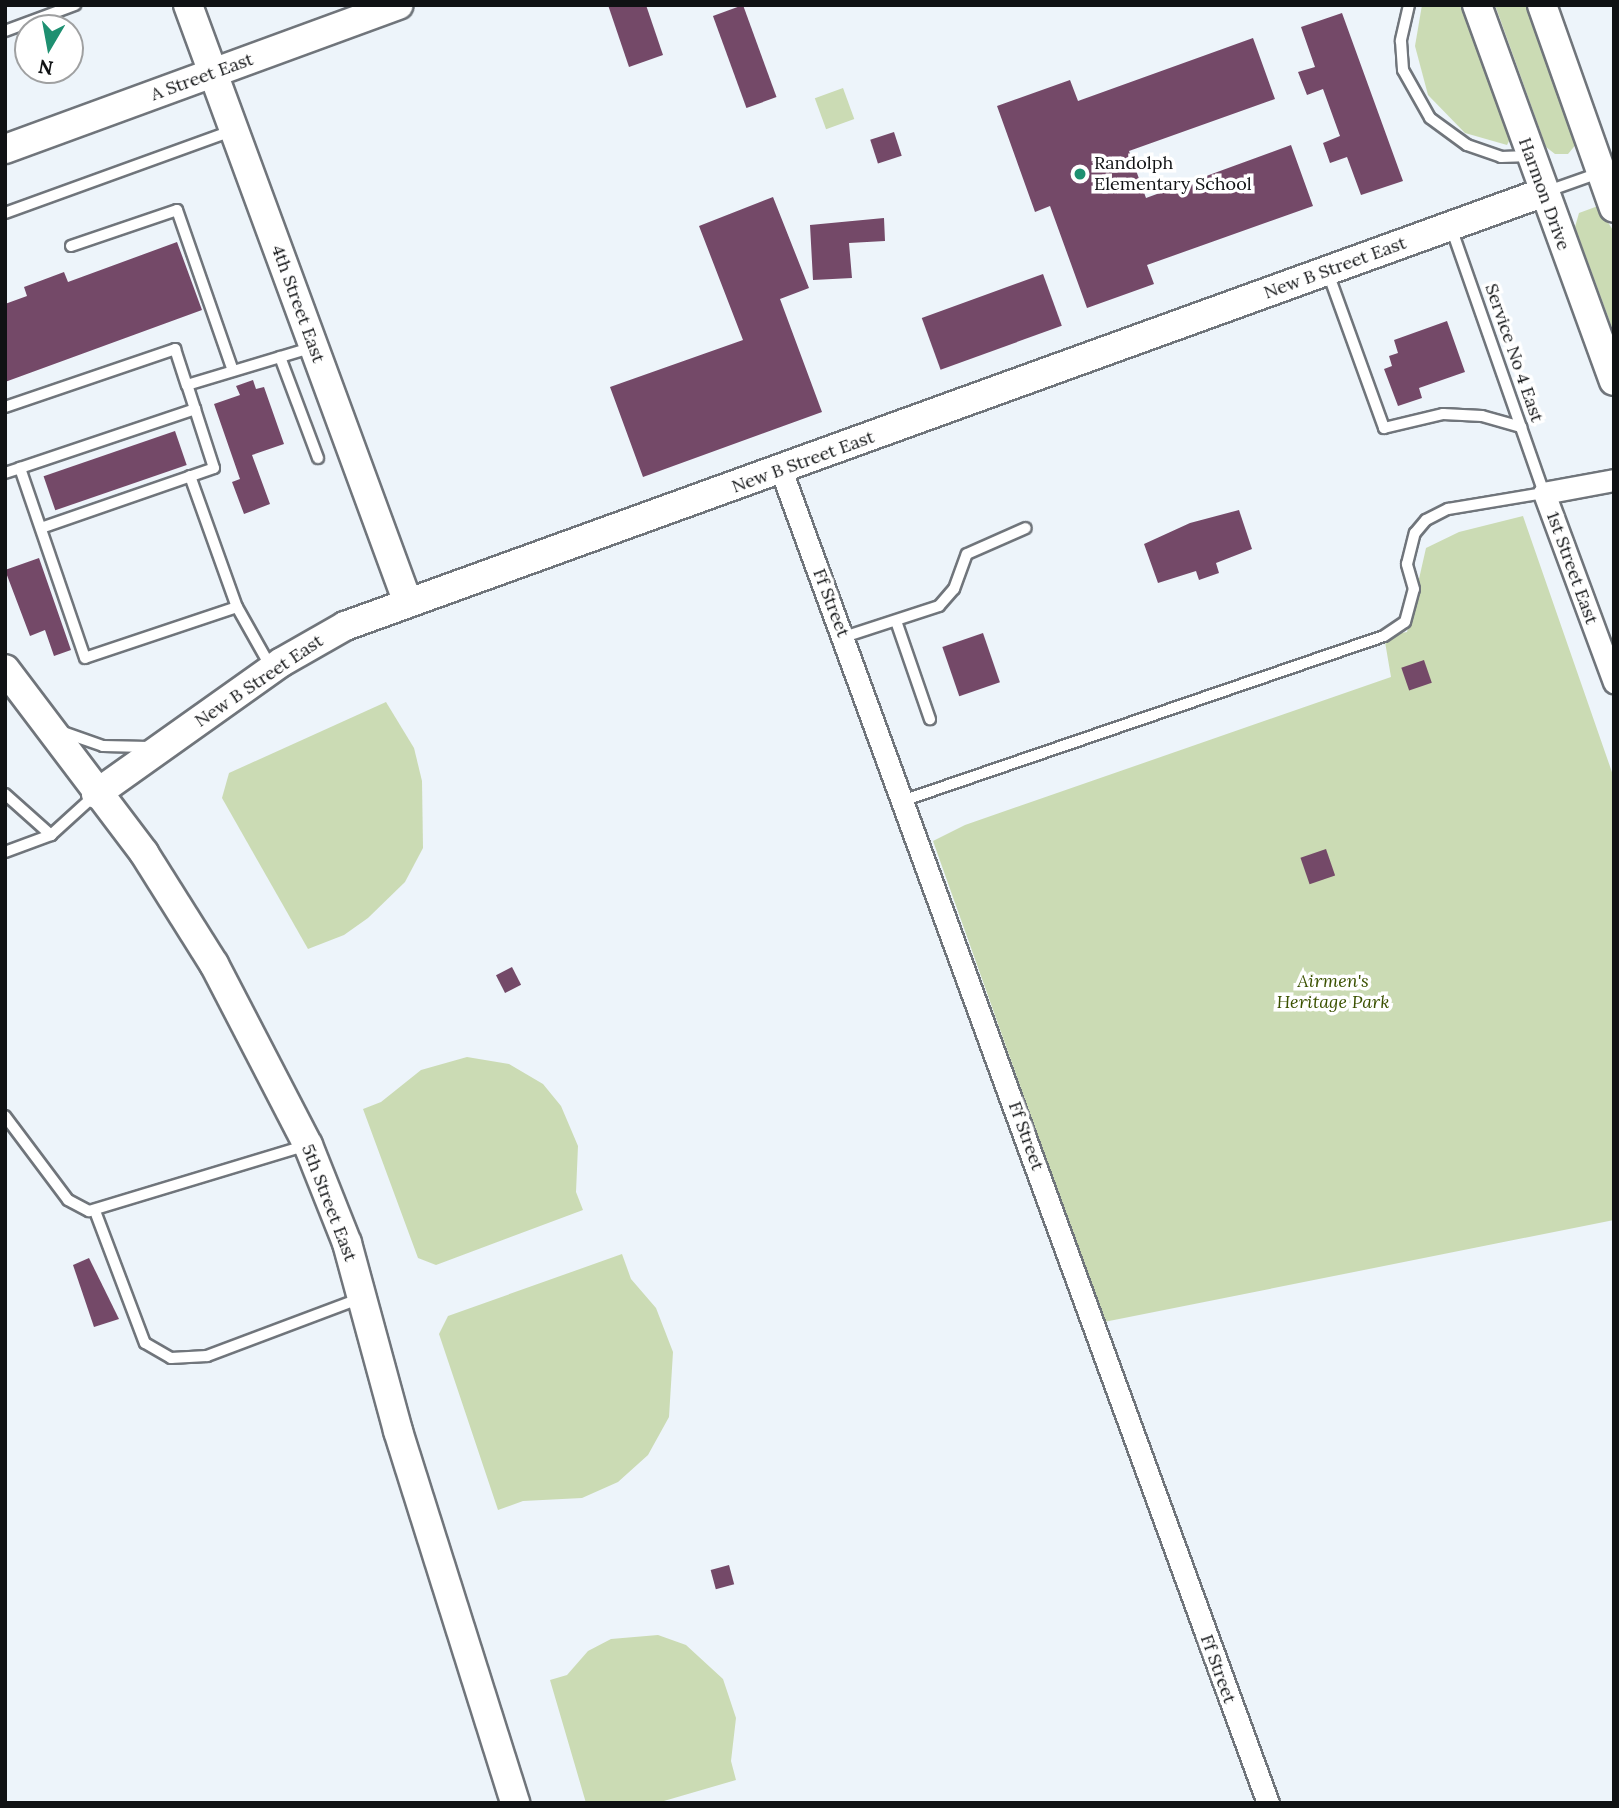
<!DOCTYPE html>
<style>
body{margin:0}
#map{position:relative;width:1619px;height:1808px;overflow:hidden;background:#edf4fa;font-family:Lora,serif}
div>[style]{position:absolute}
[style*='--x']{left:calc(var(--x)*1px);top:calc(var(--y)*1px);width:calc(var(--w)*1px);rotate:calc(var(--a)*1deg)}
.green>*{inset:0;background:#cbdbb4;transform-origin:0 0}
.building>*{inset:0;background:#744968;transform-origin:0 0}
.roads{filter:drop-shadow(2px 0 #70757b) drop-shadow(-2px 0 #70757b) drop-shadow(0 2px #70757b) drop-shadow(0 -2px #70757b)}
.service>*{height:10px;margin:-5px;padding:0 5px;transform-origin:5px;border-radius:5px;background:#fff}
.minor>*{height:21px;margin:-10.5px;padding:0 10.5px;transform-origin:10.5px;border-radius:10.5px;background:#fff}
.tertiary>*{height:28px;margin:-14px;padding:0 14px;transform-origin:14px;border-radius:14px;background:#fff}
.dots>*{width:19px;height:19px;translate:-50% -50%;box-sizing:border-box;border:4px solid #fff;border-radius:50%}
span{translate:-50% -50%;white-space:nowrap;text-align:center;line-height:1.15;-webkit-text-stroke:7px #fff;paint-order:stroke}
.street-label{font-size:18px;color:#101214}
.poi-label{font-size:18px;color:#101214}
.left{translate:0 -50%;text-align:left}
.park-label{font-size:18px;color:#3b5100;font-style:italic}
.frame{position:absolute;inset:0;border:7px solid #101214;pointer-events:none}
.north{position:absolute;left:14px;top:14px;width:70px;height:70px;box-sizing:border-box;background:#fff;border:2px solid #9fa0a1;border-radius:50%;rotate:190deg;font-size:19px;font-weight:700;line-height:28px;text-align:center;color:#101214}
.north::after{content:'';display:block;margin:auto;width:24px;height:32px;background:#1e9071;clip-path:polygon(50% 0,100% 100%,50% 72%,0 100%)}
</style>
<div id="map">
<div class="green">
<i style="clip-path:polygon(1422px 5px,1461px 5px,1510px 139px,1507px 145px,1465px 133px,1428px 95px,1415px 46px)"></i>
<i style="clip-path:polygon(1495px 5px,1532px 5px,1578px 142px,1568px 154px,1555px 154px,1546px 147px)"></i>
<i style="left:843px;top:88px;width:33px;height:30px;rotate:70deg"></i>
<i style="clip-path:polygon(1598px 206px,1614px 232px,1614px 333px,1575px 227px,1579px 213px)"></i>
<i style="clip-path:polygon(1523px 516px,1614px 778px,1614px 1220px,1104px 1322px,933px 841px,965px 825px,1391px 677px,1384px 636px,1407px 632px,1426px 548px,1459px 532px)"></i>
<i style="clip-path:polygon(386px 702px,414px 748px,422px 781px,423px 848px,405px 882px,368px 918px,344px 935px,308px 949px,222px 798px,229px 773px)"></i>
<i style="clip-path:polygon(467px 1057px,509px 1064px,543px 1084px,561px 1106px,578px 1146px,576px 1192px,583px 1210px,436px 1265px,418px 1258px,363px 1109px,381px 1102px,421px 1070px)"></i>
<i style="clip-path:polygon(622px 1254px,631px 1279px,656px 1308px,673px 1352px,669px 1417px,648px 1455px,618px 1482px,582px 1498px,523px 1501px,498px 1510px,439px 1334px,448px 1316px)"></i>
<i style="clip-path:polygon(658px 1635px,686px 1645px,723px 1679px,736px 1718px,731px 1761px,736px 1780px,657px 1803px,586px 1803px,550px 1680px,567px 1675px,588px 1651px,611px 1639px)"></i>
</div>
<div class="building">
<i style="clip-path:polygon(608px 5px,646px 5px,663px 55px,629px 67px)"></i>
<i style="left:743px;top:5px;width:98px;height:32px;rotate:70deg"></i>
<i style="clip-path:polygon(1342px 13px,1403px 181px,1361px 195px,1347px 157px,1330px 163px,1323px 143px,1340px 136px,1323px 89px,1307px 95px,1298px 72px,1315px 67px,1301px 27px)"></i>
<i style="clip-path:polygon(1253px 38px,1275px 99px,1129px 151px,1146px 198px,1291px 145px,1313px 206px,1147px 265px,1154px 284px,1087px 308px,1050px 206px,1035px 212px,997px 106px,1070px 80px,1078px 101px)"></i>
<i style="left:894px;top:132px;width:25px;height:25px;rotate:72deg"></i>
<i style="clip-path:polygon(773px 197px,809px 288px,780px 299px,822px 412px,643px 477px,610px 387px,743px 340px,699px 226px)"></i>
<i style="clip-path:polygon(884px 218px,885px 241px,849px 243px,852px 278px,813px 280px,810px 225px)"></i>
<i style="clip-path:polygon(177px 242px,202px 310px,5px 382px,5px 304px,27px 296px,24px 287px,64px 272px,68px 282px)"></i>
<i style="left:1043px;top:274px;width:55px;height:129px;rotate:70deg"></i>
<i style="clip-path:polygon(1447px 321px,1465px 372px,1419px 388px,1422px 398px,1398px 406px,1384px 369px,1392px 366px,1389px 356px,1398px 353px,1394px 340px)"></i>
<i style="clip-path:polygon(253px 380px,256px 389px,264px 387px,284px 444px,252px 455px,270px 504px,244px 514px,232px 482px,240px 479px,214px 404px,240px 395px,236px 386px)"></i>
<i style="left:175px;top:431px;width:36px;height:139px;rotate:71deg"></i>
<i style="clip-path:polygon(1239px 510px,1252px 549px,1216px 563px,1219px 573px,1199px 580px,1196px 571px,1158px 583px,1144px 544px,1190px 523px)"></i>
<i style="clip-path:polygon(39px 558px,71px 650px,54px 656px,45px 630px,30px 636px,5px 570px)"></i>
<i style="left:983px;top:633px;width:52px;height:43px;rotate:71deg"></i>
<i style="left:1424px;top:660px;width:24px;height:24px;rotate:71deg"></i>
<i style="left:1326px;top:849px;width:28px;height:27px;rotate:71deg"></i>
<i style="left:512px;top:967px;width:20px;height:18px;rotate:63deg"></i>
<i style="clip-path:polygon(89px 1258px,119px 1319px,94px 1327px,73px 1265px)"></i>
<i style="left:729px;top:1565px;width:20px;height:19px;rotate:75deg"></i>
</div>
<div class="roads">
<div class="service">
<i style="--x:1409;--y:5;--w:37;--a:103"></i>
<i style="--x:1401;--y:41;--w:29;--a:86"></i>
<i style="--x:1403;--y:70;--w:55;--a:60.6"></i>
<i style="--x:1430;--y:118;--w:46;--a:36.1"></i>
<i style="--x:1467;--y:145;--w:36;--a:19"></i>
<i style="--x:1501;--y:157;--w:29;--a:-2"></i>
<i style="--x:5;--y:31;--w:75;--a:-20.4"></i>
<i style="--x:1545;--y:192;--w:57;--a:-19.4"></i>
<i style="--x:5;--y:213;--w:240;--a:-19.9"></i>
<i style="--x:71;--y:246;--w:112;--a:-18.8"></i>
<i style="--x:177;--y:210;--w:170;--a:70.8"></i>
<i style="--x:1328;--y:273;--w:165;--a:70.1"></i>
<i style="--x:1384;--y:428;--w:61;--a:-13.3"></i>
<i style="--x:1443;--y:414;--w:39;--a:3"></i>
<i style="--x:1482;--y:416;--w:41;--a:15.8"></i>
<i style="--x:280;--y:357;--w:108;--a:69.4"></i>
<i style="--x:5;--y:407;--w:180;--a:-18.8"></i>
<i style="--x:175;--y:349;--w:38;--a:72"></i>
<i style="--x:5;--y:473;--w:16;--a:-18"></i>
<i style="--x:190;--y:476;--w:139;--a:70.3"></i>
<i style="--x:237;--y:607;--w:160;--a:161.5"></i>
<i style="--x:85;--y:658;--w:201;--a:-108.9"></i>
<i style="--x:20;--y:468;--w:185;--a:-18.6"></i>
<i style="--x:195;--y:409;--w:25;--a:-108"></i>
<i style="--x:187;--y:385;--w:133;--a:-16.7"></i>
<i style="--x:41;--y:528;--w:183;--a:-19.1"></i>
<i style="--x:214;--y:468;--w:62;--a:-107.9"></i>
<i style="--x:237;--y:607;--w:71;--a:60.6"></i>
<i style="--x:896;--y:621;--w:104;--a:70.9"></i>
<i style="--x:844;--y:637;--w:100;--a:-18.1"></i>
<i style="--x:939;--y:606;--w:23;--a:-49"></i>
<i style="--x:954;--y:589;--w:37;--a:-70"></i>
<i style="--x:967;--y:554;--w:64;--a:-23.8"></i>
<i style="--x:63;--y:732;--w:42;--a:19.3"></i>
<i style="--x:103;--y:746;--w:46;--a:1.2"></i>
<i style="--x:5;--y:794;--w:62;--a:41.7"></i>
<i style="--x:905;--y:800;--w:506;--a:-18.9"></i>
<i style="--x:1384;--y:636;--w:25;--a:-34"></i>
<i style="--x:1405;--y:622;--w:34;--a:-75"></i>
<i style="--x:1414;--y:589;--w:26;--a:-106"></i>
<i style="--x:1407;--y:564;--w:32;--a:-76"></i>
<i style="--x:1415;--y:533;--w:17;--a:-50"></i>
<i style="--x:1426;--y:520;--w:25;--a:-27"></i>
<i style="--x:1448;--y:509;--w:97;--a:-9.5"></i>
<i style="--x:1544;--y:493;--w:281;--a:-109.3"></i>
<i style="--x:5;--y:852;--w:49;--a:-20.3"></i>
<i style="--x:51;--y:835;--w:61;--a:-42.3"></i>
<i style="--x:5;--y:1116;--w:105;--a:53.1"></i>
<i style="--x:68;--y:1200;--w:24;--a:28"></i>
<i style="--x:89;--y:1211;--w:229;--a:-16.8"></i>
<i style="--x:95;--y:1211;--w:141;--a:69.3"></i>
<i style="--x:145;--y:1343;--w:30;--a:30"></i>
<i style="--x:171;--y:1358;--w:36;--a:-3"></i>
<i style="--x:207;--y:1356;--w:165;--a:-20.6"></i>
</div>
<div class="minor">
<i style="--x:781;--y:470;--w:1419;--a:69.93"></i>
<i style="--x:1614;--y:480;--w:71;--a:169.5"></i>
<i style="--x:1544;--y:493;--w:202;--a:69.7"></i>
</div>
<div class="tertiary">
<i style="--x:188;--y:5;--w:637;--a:69.8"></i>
<i style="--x:1477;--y:5;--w:400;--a:70"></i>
<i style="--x:1542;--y:5;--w:215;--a:70.5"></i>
<i style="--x:5;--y:149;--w:419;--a:-20.1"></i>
<i style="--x:5;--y:669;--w:231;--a:52.9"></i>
<i style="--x:144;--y:853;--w:131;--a:57.8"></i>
<i style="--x:214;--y:964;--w:204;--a:62.6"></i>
<i style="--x:308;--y:1145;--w:105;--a:68.3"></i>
<i style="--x:347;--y:1243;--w:195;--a:74.8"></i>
<i style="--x:398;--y:1431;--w:390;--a:72.5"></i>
<i style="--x:96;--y:794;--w:228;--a:-35.4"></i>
<i style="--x:282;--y:662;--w:73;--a:-29.7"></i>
<i style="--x:345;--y:626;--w:1273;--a:-19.89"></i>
</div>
</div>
<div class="dots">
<i style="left:1080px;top:174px;background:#1e9071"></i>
</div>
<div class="street-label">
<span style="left:202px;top:77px;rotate:-20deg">A Street East</span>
<span style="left:1544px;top:194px;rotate:70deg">Harmon Drive</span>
<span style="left:1335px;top:268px;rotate:-20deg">New B Street East</span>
<span style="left:298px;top:304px;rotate:70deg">4th Street East</span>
<span style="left:1514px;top:353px;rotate:71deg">Service No 4 East</span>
<span style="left:803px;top:462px;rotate:-20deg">New B Street East</span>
<span style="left:1572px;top:568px;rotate:70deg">1st Street East</span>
<span style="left:831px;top:603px;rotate:69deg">Ff Street</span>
<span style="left:259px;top:681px;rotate:-34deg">New B Street East</span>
<span style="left:1026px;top:1136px;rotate:70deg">Ff Street</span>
<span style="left:329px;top:1203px;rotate:69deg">5th Street East</span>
<span style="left:1218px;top:1669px;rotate:70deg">Ff Street</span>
</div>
<div class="poi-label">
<span class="left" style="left:1094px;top:174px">Randolph<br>Elementary School</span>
</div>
<div class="park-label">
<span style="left:1333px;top:992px">Airmen's<br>Heritage Park</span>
</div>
<div class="frame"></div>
<div class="north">N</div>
</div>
